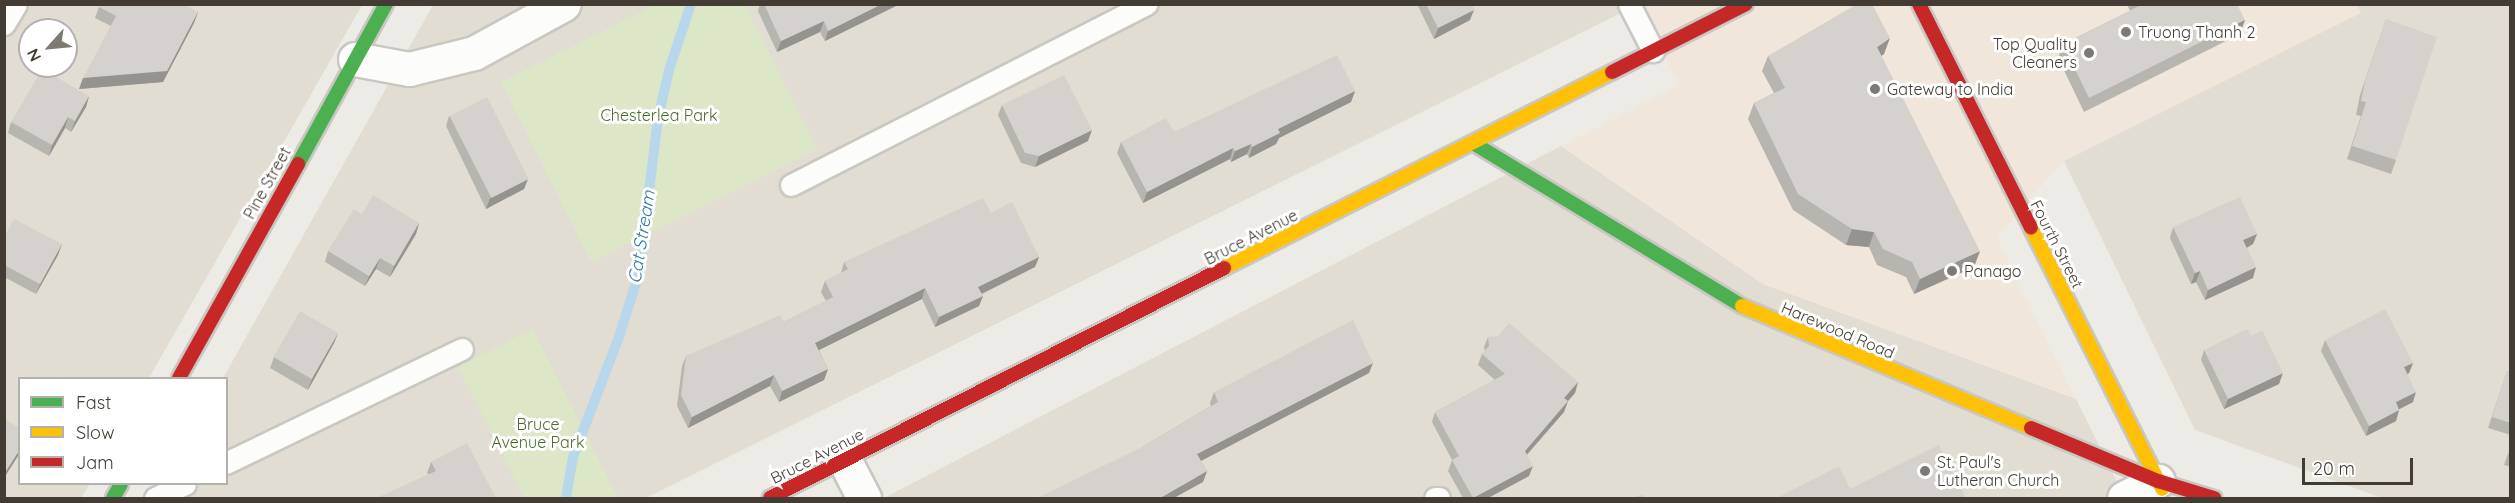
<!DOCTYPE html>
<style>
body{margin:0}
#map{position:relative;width:2515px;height:503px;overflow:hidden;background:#edebe6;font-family:Quicksand,sans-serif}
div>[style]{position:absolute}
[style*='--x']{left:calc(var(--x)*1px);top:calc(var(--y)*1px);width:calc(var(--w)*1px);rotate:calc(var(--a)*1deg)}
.residential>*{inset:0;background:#e1ddd3}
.commercial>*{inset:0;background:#f0e6d9}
.green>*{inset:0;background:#dbe7c7}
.stream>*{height:10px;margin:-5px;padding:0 5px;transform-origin:5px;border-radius:5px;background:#b8d7ea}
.roads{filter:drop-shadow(2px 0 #c9c7c2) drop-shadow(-2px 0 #c9c7c2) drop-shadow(0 2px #c9c7c2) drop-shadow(0 -2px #c9c7c2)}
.lane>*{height:21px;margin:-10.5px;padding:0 10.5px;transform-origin:10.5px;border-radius:10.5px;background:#fcfcfb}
.street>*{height:33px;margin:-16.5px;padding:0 16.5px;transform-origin:16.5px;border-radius:16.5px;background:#fcfcfb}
.fast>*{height:14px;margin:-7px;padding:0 7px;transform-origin:7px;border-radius:7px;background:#4caf50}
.slow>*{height:14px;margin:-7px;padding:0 7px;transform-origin:7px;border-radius:7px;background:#ffc107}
.jam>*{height:14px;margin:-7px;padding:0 7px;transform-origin:7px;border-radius:7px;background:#c62828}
.wall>*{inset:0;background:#b7b5b0}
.shaded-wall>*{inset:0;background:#959390;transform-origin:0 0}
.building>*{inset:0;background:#d5d2cd;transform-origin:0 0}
.dots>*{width:16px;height:16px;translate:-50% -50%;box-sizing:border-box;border:3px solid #fff;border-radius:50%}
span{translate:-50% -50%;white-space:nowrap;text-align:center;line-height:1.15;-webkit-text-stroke:6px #fff;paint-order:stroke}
.poi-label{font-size:16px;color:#423c34}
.left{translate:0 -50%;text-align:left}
.right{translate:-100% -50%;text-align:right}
.park-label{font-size:16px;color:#476f2b}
.street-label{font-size:16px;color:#423c34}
.water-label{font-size:18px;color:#3479a7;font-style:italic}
.frame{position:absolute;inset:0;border:6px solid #423c34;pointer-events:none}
.legend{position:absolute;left:18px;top:377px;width:210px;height:108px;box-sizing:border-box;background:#fff;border:2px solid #b3b1ae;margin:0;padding:8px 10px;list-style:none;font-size:18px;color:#423c34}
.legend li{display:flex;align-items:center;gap:12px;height:30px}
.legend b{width:30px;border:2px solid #b3b1ae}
.north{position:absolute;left:18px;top:18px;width:60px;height:60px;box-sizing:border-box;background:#fff;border:2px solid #b3b1ae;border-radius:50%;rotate:243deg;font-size:16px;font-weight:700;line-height:24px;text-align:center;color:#423c34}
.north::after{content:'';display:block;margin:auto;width:21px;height:27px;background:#7e7972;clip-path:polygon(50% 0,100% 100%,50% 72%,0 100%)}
.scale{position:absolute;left:2302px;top:458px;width:111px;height:27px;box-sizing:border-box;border:3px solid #423c34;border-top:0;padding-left:8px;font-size:18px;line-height:21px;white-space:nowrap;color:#423c34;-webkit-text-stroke:4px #fff;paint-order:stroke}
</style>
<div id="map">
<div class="residential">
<i style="clip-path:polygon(evenodd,4px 5px,362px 5px,149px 378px,20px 378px,20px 484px,90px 484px,81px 498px,5px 498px,4px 5px,30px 30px,66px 30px,66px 66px,30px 66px,30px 30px)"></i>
<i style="clip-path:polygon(433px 5px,1637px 5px,646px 498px,156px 498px,164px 484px,226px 484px,226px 378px,223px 378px)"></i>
<i style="clip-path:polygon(2356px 5px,2510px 5px,2510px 498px,2382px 498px,2195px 430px,2064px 161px,2360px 13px)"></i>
<i style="clip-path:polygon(1561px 146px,1763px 284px,2076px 399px,2125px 498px,884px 498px)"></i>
</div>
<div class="commercial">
<i style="clip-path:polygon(2356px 4px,2361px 13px,2064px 161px,1996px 237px,2076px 399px,1763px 284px,1561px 146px,1680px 85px,1639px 5px)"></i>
</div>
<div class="green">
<i style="clip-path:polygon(654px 5px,745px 5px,817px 149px,591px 262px,501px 82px)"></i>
<i style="clip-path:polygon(533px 329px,618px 498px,524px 498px,458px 367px)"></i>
</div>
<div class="stream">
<i style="--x:566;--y:498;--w:42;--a:-80.3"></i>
<i style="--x:573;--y:457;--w:125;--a:-69"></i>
<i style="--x:618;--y:340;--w:70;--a:-72.6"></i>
<i style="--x:639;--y:273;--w:155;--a:-83"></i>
<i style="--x:658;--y:119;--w:50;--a:-77.3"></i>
<i style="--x:669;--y:70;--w:70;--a:-71.6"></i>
</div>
<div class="roads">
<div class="lane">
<i style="--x:1629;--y:4;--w:53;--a:62.9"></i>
<i style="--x:4;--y:24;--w:23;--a:-59"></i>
<i style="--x:791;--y:185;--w:399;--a:-27"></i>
<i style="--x:226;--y:463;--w:262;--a:-25.8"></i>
<i style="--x:155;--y:498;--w:33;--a:-25"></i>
<i style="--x:1435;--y:498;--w:4;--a:0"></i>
</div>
<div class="street">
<i style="--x:355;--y:59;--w:55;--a:10.5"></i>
<i style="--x:409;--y:69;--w:67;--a:-13.8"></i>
<i style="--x:474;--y:53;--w:102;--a:-28.6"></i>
<i style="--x:845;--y:461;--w:42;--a:62.8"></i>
<i style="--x:2124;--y:498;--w:38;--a:-27"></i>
</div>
<div class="fast">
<i style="--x:1473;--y:143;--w:315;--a:31.2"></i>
<i style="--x:298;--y:164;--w:183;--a:-61.2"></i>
<i style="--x:113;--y:498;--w:16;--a:-60"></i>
</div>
<div class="slow">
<i style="--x:2031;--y:228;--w:292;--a:63.3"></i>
<i style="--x:1224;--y:268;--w:435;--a:-26.8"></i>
<i style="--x:1742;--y:306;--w:314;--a:22.9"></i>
</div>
<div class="jam">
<i style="--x:1919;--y:4;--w:250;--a:63.4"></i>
<i style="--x:1612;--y:72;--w:150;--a:-26.9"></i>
<i style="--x:179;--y:378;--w:245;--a:-60.9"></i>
<i style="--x:2031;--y:428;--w:138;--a:22.7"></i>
<i style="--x:2158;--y:481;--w:59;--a:16.9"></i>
<i style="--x:770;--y:498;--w:509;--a:-26.87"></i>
</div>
</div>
<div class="wall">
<i style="clip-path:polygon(760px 4px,900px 4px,825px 41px,820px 32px,777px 52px,758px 11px)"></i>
<i style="clip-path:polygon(1417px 4px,1472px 4px,1470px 20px,1434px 39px)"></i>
<i style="clip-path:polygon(2127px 4px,2237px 4px,2240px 34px,2084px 112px,2058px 58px,2063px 44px,2130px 11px)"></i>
<i style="clip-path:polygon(99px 7px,198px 12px,194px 23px,163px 82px,79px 89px,111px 26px,95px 18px)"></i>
<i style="clip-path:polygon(2386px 19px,2396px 160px,2391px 174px,2347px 159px,2361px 116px,2356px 115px,2360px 95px)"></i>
<i style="clip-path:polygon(1884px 54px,1881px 56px,1974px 267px,1914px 294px,1906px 277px,1877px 265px,1869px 247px,1846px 245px,1793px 210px,1748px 119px,1754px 103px,1774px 93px,1762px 71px,1768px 56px)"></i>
<i style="clip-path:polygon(1355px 91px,1351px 102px,1279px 138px,1276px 144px,1249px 158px,1247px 154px,1231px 162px,1230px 159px,1143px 203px,1117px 153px,1121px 142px,1174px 132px)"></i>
<i style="clip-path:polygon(89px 96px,86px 107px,71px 132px,65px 128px,49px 156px,8px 133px,11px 122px)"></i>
<i style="clip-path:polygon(1002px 105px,1088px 141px,1035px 167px,1021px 163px,998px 115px)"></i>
<i style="clip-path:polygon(449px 116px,528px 179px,524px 189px,486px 209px,446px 126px)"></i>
<i style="clip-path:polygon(991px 213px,1039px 257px,1035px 267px,982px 294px,983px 296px,979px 306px,935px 327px,922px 299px,819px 350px,828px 369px,824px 380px,779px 402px,770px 386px,688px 428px,677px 406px,682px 366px,686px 356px,784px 322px,826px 301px,821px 292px,825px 281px,841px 273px,844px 262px)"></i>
<i style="clip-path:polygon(362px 214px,419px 223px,416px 234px,390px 277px,376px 269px,365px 286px,325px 262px,328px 251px)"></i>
<i style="clip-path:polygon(2173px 227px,2257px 234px,2253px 244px,2247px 248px,2253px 278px,2205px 300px,2196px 282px,2191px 284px,2170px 238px)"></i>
<i style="clip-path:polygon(4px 237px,62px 244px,58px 255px,36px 294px,4px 277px)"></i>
<i style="clip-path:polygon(338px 333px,334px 343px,308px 390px,270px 368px,274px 357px)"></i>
<i style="clip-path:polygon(2251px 336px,2279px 384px,2224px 409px,2201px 360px,2204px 350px)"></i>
<i style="clip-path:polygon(1488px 337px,1578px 382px,1575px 393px,1568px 401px,1564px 412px,1527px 455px,1529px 476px,1488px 498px,1463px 498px,1448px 471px,1452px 460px,1432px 422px,1435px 412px,1495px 380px,1478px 365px,1482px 354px,1485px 351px,1484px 347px)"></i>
<i style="clip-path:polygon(2325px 340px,2413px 363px,2409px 373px,2407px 374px,2413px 402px,2399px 409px,2396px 421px,2366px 436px,2321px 351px)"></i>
<i style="clip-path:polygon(2507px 371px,2511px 373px,2511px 435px,2488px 428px)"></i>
<i style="clip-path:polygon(1369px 373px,1201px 461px,1207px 471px,1203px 482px,1142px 447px,1211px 406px,1210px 403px,1214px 392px)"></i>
<i style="clip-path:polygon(2511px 445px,2511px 467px,2504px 465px)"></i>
<i style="clip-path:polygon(431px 462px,496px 498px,428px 474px,427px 473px)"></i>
</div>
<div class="shaded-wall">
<i style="clip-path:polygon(882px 4px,900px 4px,825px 41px,828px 31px)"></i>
<i style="clip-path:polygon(1474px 10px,1470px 20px,1434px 39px,1438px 28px)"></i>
<i style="clip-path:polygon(198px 12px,194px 23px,163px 82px,79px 89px,83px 78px)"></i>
<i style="left:2245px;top:20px;width:15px;height:174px;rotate:110deg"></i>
<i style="clip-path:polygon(824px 21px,820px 32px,777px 52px,781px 41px)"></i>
<i style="clip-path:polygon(1890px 38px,1884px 54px,1871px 63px,1877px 47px)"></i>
<i style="clip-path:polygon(1355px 91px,1351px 102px,1279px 138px,1276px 144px,1249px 158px,1252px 147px,1278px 129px)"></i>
<i style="clip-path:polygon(89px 96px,86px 107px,71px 132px,75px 121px)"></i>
<i style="clip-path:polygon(68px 117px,65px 128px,49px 156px,52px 145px)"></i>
<i style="clip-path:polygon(1092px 130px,1088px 141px,1035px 167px,1039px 156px)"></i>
<i style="clip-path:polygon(1251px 144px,1247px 154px,1231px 162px,1235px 151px)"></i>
<i style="clip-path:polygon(1233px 148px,1230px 159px,1143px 203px,1147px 192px)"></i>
<i style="clip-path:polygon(528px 179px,524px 189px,486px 209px,490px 198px)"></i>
<i style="clip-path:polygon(419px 223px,416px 234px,390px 277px,394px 266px)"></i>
<i style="clip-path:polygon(1852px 229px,1874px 232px,1869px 247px,1846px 245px)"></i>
<i style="clip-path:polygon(2257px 234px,2253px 244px,2240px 251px,2243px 240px)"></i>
<i style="clip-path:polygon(62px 244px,58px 255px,36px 294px,40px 284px)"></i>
<i style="clip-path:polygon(1980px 251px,1974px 267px,1914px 294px,1920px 279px)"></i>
<i style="clip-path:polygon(1039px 257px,1035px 267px,975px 297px,978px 287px)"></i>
<i style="clip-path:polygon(380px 258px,376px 269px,365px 286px,369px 276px)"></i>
<i style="clip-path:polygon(2256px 267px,2253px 278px,2205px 300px,2208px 290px)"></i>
<i style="clip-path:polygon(2200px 271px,2196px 282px,2191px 284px,2195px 273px)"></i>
<i style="clip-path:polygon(925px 288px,922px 299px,811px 354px,815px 343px)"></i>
<i style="clip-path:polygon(983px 296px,979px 306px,935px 327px,939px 317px)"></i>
<i style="clip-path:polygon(338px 333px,334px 343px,308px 390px,312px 379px)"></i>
<i style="clip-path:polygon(1373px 363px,1369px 373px,1193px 465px,1197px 454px)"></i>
<i style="clip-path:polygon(2413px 363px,2409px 373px,2400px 378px,2404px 367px)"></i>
<i style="clip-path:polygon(828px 369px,824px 380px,779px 402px,782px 391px)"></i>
<i style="clip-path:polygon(2283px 373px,2279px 384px,2224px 409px,2228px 399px)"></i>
<i style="clip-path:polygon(774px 375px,770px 386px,688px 428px,692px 417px)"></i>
<i style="clip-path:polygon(1578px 382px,1575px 393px,1561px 409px,1564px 398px)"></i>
<i style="clip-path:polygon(2416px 392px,2413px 402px,2392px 413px,2396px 402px)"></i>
<i style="clip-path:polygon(1568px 401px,1564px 412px,1521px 461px,1525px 451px)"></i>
<i style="clip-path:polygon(2399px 410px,2396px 421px,2366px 436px,2369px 426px)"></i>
<i style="clip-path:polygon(20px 449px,20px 453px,4px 478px,4px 474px)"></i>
<i style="clip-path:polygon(1533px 466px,1529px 476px,1488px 498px,1473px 498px)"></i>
<i style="clip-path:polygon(1207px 471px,1203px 482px,1174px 498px,1160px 498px)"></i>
</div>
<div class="building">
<i style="clip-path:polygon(100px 4px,183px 4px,198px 12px,167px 71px,83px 78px,116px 16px,99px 7px)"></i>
<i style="clip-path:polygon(764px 4px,882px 4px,828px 31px,824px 21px,781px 41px)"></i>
<i style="clip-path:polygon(1426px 4px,1472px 4px,1474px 10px,1438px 28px)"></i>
<i style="clip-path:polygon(1857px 4px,1872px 4px,1890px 38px,1877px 47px,1980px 251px,1920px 279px,1912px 262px,1883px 249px,1874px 232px,1852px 229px,1798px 194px,1754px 103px,1785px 88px,1768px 56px)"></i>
<i style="clip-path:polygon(2138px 4px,2237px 4px,2245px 20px,2089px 98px,2063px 44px,2139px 6px)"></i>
<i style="clip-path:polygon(2386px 19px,2437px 37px,2396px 160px,2352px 146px,2366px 102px,2361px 101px,2365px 81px)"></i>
<i style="clip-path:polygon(1337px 55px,1355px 91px,1278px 129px,1280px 133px,1252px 147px,1251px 144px,1235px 151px,1233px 148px,1147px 192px,1121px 142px,1166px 118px,1174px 132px)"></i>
<i style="clip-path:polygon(42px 69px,89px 96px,75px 121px,68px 117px,52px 145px,11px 122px)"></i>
<i style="clip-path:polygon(1064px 75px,1092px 130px,1039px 156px,1025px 153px,1002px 105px)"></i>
<i style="left:487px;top:97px;width:92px;height:42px;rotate:63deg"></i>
<i style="clip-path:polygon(373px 195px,419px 223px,394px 266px,380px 258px,369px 276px,328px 251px,354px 209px,362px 214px)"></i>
<i style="clip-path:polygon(2240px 197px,2257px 234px,2243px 240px,2256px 267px,2208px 290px,2200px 271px,2195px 273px,2173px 227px)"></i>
<i style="clip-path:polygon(983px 198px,991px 213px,1012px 202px,1039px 257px,978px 287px,983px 296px,939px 317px,925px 288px,815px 343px,828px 369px,782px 391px,774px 375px,692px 417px,681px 395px,686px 356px,780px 315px,784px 322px,833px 297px,825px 281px,848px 269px,844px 262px)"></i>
<i style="clip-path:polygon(14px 219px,62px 244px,40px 284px,4px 265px,4px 237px)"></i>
<i style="clip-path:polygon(2385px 309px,2413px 363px,2404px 367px,2416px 392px,2396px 402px,2399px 410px,2369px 426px,2325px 340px)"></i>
<i style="left:300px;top:311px;width:44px;height:53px;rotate:30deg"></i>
<i style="clip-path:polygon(1353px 320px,1373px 363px,1197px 454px,1207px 471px,1160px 498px,1037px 498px,1142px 447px,1218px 402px,1214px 392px)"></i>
<i style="clip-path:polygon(1509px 323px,1578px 382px,1564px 398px,1568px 401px,1525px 451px,1533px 466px,1473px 498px,1452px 460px,1459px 456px,1435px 412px,1505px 374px,1482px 354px,1489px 346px,1488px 337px,1498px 336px)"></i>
<i style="clip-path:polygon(2247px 329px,2251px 336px,2262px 330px,2283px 373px,2228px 399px,2204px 350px)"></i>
<i style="clip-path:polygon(2507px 371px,2511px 373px,2511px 423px,2492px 417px)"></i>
<i style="clip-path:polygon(4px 419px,20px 428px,20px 449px,4px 474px)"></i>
<i style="clip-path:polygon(467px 443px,496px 498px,376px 498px,436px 471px,431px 462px)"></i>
<i style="clip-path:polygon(1939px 445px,1966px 498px,1777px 498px,1839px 466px,1850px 489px)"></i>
<i style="clip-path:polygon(2511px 446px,2511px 455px,2508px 454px)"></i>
<i style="clip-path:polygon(1642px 494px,1645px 498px,1633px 498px)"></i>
</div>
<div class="dots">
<i style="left:2126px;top:32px;background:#7e7972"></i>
<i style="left:2089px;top:53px;background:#7e7972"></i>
<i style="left:1875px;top:89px;background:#7e7972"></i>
<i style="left:1952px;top:271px;background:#7e7972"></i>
<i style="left:1925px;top:471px;background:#7e7972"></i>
</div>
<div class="poi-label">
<span class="left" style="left:2138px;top:32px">Truong Thanh 2</span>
<span class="right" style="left:2077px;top:53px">Top Quality<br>Cleaners</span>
<span class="left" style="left:1887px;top:89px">Gateway to India</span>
<span class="left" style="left:1964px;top:271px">Panago</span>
<span class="left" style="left:1937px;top:471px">St. Paul's<br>Lutheran Church</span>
</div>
<div class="park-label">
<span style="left:659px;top:115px">Chesterlea Park</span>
<span style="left:538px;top:433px">Bruce<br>Avenue Park</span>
</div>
<div class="street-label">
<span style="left:267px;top:183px;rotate:-61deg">Pine Street</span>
<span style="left:1251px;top:237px;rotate:-27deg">Bruce Avenue</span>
<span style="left:2057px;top:244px;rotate:63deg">Fourth Street</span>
<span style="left:1838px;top:330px;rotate:23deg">Harewood Road</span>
<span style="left:817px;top:456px;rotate:-27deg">Bruce Avenue</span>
</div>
<div class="water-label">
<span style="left:642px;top:237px;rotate:-81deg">Cat Stream</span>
</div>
<div class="frame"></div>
<ul class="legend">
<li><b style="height:8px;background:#4caf50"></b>Fast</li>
<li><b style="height:8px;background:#ffc107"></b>Slow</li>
<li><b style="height:8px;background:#c62828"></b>Jam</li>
</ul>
<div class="north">N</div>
<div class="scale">20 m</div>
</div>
